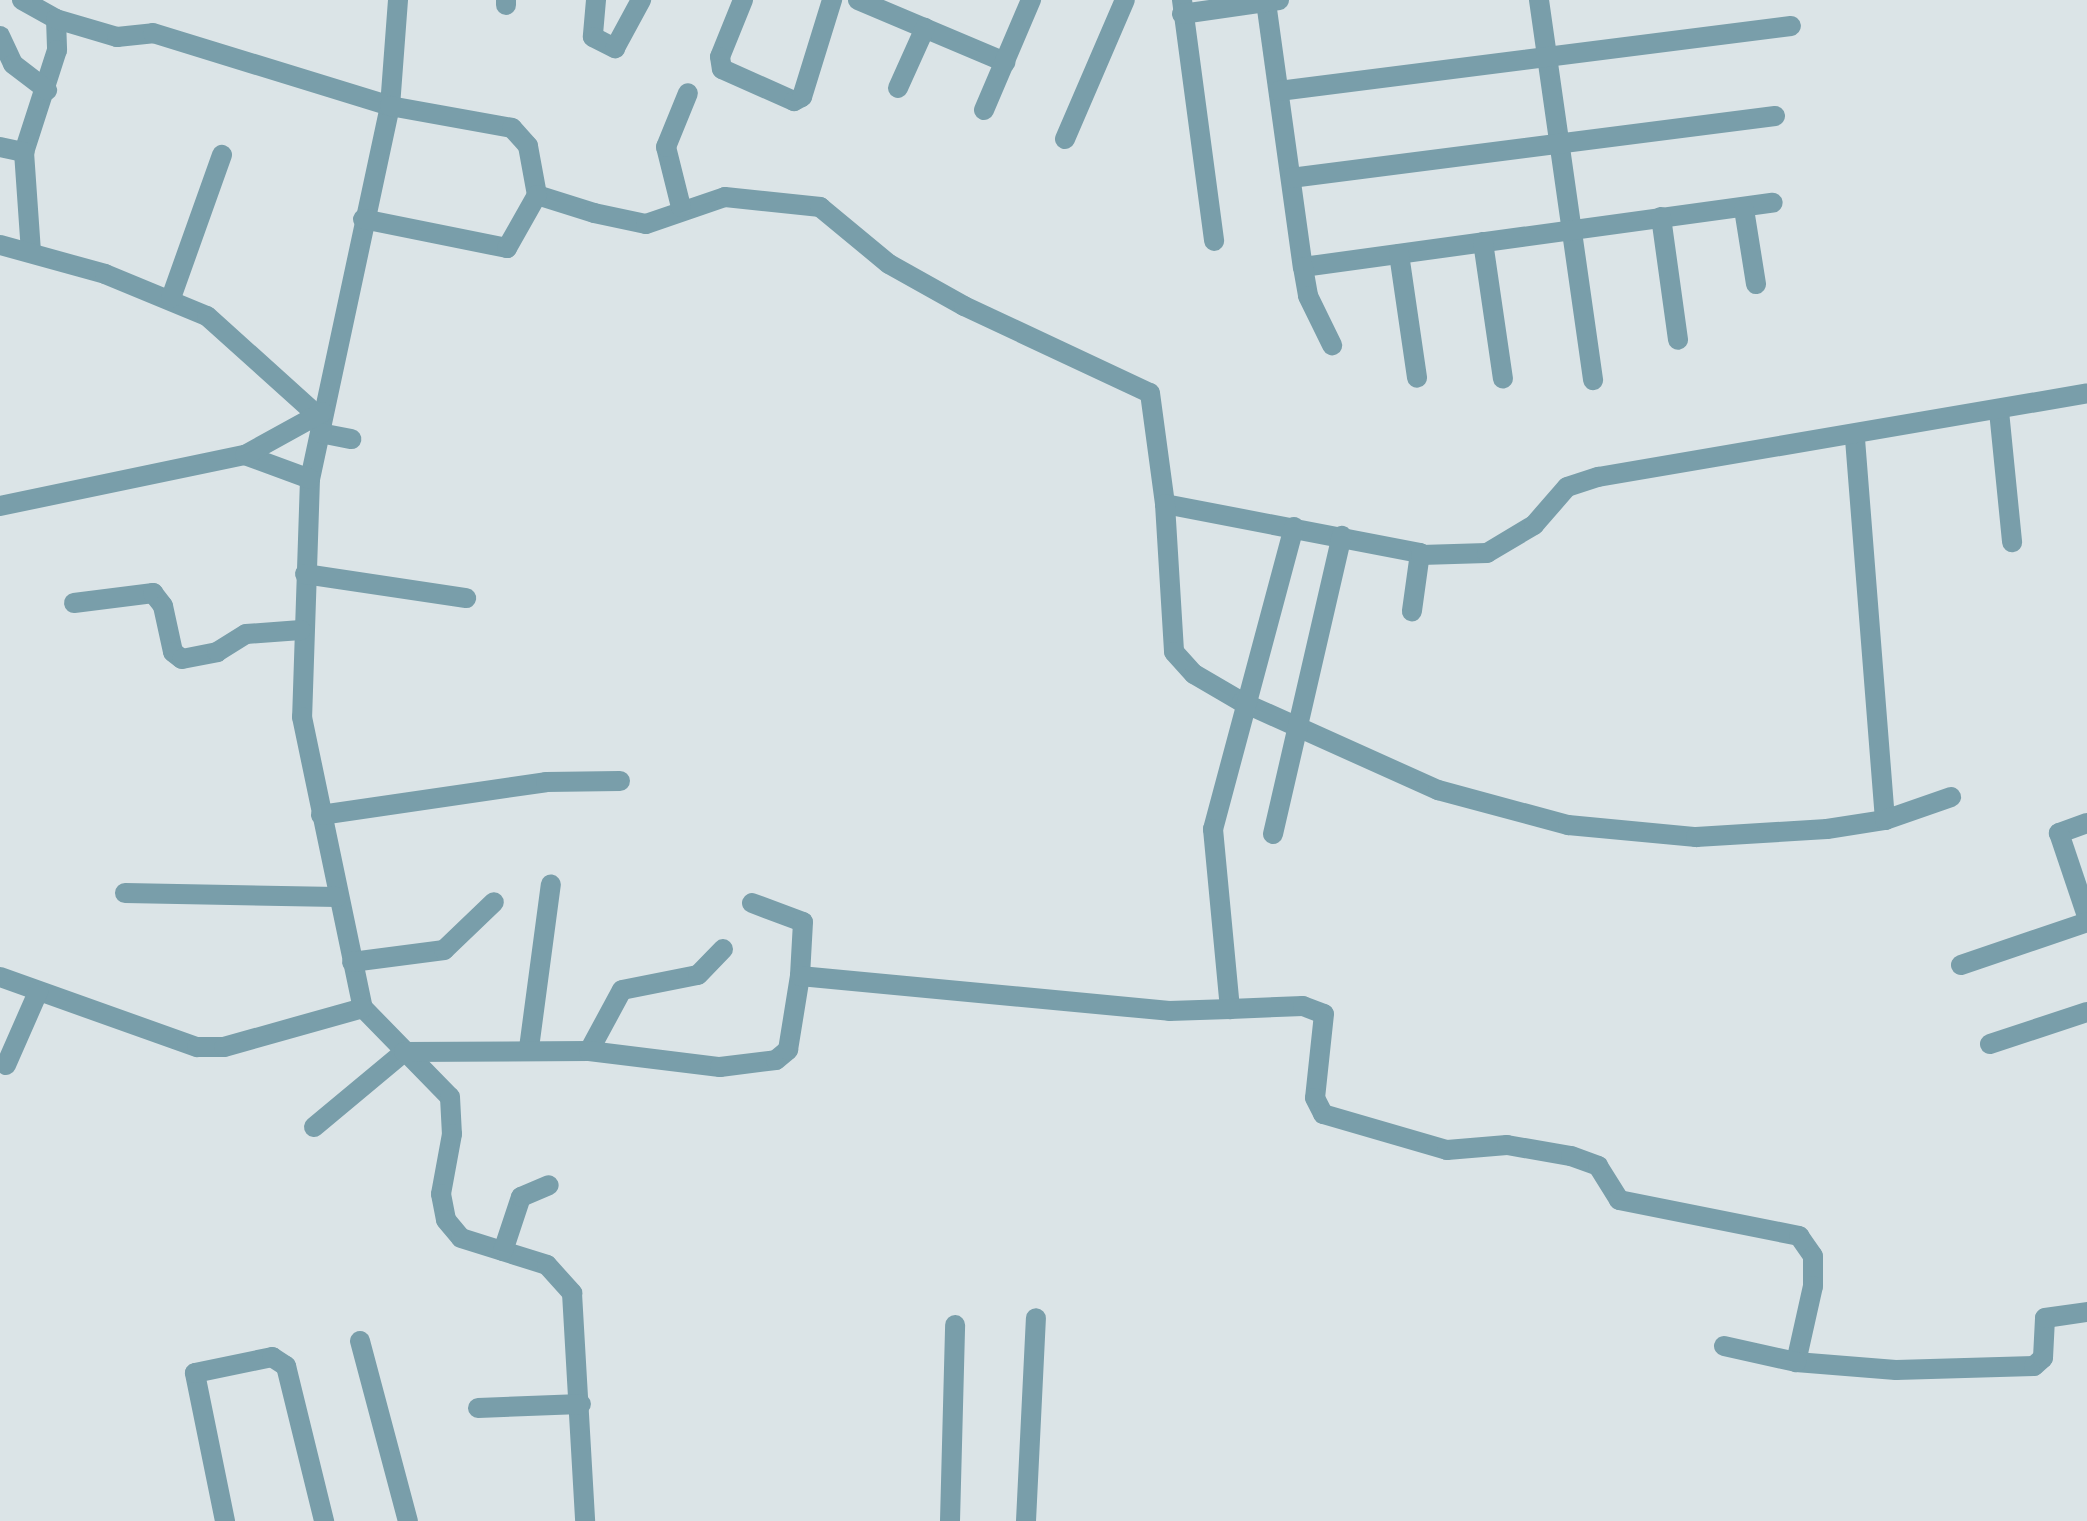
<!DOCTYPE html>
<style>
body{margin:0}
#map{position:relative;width:2087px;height:1521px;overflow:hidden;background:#dbe4e7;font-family:Ubuntu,sans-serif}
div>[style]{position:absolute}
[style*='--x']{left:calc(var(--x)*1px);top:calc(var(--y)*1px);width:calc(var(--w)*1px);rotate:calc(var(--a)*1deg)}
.minor>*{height:20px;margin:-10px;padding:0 10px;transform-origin:10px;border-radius:10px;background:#799eaa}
span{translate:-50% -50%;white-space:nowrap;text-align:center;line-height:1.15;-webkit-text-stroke:8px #fff;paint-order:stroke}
</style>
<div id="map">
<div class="minor">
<i style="--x:22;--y:0;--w:39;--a:29"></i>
<i style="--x:56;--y:19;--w:31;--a:88"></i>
<i style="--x:57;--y:50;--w:107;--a:107.9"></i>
<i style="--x:24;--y:152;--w:101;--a:86"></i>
<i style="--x:398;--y:0;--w:106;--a:94.3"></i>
<i style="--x:390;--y:106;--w:381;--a:102.1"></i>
<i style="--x:310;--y:479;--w:238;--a:91.9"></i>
<i style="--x:302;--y:717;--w:297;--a:78.2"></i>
<i style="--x:363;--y:1008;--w:124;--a:45.7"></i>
<i style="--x:450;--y:1097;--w:37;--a:87"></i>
<i style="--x:452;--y:1134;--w:61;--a:100.4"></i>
<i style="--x:441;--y:1194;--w:26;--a:79"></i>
<i style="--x:446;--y:1220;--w:23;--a:50"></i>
<i style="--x:461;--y:1238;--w:90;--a:17.4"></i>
<i style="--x:547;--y:1265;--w:38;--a:48"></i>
<i style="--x:572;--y:1293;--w:228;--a:86.7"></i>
<i style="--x:596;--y:0;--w:37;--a:95"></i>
<i style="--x:593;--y:37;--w:25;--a:27"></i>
<i style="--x:615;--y:48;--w:55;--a:-61.6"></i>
<i style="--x:743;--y:0;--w:61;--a:112"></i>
<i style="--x:720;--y:57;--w:12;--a:81"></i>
<i style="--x:722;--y:69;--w:79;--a:24"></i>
<i style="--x:794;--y:101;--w:9;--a:-27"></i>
<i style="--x:802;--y:97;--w:102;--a:-72.8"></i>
<i style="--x:858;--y:0;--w:160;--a:22.9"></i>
<i style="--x:1182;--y:0;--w:243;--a:82.4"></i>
<i style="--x:1539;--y:0;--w:384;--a:81.9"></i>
<i style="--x:1266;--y:2;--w:268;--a:82.1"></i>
<i style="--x:1303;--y:267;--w:474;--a:-7.8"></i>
<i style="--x:506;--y:5;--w:5;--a:-90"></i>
<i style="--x:1182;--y:14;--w:98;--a:-8.2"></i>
<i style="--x:56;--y:19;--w:64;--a:16.4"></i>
<i style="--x:117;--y:37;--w:36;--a:-6"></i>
<i style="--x:153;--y:33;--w:248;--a:17.1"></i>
<i style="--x:390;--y:106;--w:124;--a:10.2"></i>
<i style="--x:512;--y:128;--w:24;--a:48"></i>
<i style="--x:528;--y:146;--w:50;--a:79.6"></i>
<i style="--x:537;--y:195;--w:60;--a:17.5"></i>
<i style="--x:594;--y:213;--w:53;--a:11.9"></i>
<i style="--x:646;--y:224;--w:83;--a:-18.9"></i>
<i style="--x:725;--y:197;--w:96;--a:6"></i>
<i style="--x:820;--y:207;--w:89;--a:39.6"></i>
<i style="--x:889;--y:264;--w:86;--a:29.2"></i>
<i style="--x:964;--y:306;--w:205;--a:25.1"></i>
<i style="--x:1150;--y:393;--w:112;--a:82.3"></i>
<i style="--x:1165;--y:504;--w:260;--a:10.9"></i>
<i style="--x:1420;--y:553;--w:59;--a:97.9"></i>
<i style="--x:0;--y:36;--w:31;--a:65"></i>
<i style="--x:13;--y:64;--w:43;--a:37.4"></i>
<i style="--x:898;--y:88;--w:66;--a:-65.8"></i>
<i style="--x:1279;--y:91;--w:516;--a:-7.24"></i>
<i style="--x:984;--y:110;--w:120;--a:-66.9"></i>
<i style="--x:1065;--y:139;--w:151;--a:-66.7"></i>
<i style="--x:0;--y:147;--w:25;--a:12"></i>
<i style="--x:1291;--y:178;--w:488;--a:-7.3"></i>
<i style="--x:681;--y:207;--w:62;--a:-104"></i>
<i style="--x:666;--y:147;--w:58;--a:-67.8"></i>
<i style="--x:1744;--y:209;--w:76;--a:80.9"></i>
<i style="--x:1661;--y:217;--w:124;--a:82.1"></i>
<i style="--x:363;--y:219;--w:147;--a:11.4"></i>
<i style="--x:507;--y:248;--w:61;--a:-60.5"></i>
<i style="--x:1483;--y:242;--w:138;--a:81.7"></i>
<i style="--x:0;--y:245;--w:109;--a:15.4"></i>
<i style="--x:105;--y:274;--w:110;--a:22.4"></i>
<i style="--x:207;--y:316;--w:147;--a:42"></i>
<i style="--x:1399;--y:254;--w:125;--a:81.7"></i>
<i style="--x:1303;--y:267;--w:29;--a:80"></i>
<i style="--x:1308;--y:296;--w:55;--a:63.9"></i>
<i style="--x:171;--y:298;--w:152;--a:-70.4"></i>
<i style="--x:1999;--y:411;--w:132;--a:84.3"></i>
<i style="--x:320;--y:433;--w:32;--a:11"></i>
<i style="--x:245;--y:455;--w:69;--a:20.3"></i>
<i style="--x:1165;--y:504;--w:148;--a:86.5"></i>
<i style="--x:1174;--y:652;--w:30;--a:48"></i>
<i style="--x:1194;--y:674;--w:56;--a:30.3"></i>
<i style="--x:1242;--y:702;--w:215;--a:24.2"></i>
<i style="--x:1438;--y:790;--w:135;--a:15.1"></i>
<i style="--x:1568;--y:825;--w:129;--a:5.4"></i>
<i style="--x:1696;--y:837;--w:131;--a:-3.5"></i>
<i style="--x:1827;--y:829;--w:59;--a:-8.8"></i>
<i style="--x:1885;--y:820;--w:386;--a:-94.5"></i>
<i style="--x:0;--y:506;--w:250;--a:-11.8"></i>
<i style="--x:245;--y:455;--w:89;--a:-28.9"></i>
<i style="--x:1294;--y:527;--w:313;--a:105"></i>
<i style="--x:1213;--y:829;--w:181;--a:84.6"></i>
<i style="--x:1230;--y:1009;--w:73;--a:-2.4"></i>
<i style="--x:1303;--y:1006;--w:22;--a:21"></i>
<i style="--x:1324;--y:1014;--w:84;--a:96.1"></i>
<i style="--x:1315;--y:1098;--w:18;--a:63"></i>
<i style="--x:1323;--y:1114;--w:129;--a:16.2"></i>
<i style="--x:1447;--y:1150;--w:60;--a:-4.8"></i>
<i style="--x:1507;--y:1145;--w:65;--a:9.8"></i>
<i style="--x:1571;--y:1156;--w:29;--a:20"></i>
<i style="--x:1598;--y:1166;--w:40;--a:58"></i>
<i style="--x:1619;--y:1200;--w:184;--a:11.3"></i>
<i style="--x:1799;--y:1236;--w:24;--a:55"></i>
<i style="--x:1813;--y:1256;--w:30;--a:90"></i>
<i style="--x:1813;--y:1286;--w:78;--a:102.6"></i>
<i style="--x:1796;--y:1362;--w:100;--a:4.6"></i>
<i style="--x:1896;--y:1370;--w:138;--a:-1.7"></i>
<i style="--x:2034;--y:1366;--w:12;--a:-42"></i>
<i style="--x:2043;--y:1358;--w:40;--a:-87.1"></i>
<i style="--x:2045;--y:1318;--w:42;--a:-8.1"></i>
<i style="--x:1421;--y:555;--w:66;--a:-1.7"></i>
<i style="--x:1487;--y:553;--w:55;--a:-30.8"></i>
<i style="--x:1534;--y:525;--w:50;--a:-49"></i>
<i style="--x:1567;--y:487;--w:33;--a:-18"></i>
<i style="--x:1598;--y:477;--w:496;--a:-9.7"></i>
<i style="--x:305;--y:574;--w:163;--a:8.5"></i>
<i style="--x:74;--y:603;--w:80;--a:-7.2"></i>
<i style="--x:153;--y:593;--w:16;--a:52"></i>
<i style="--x:163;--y:606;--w:47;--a:77.7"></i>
<i style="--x:173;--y:652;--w:11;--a:38"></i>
<i style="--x:182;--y:659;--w:36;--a:-11"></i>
<i style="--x:217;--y:652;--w:34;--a:-32"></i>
<i style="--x:246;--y:634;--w:55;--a:-4.2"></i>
<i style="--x:321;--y:815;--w:227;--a:-8.3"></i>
<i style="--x:546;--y:782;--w:74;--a:-0.8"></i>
<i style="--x:1885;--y:820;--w:70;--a:-19.2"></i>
<i style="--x:2087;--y:823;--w:30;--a:160"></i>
<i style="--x:2059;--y:833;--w:88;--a:71.4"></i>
<i style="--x:1273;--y:834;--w:306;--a:-77"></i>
<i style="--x:125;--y:893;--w:212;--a:1.1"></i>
<i style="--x:752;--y:903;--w:54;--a:20.4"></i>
<i style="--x:803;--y:922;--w:54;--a:93.2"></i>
<i style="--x:352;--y:962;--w:93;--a:-7.4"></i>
<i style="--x:444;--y:950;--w:69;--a:-43.8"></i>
<i style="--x:1961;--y:965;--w:133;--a:-18.8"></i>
<i style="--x:0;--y:977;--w:209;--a:19.6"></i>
<i style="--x:197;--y:1047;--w:27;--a:0"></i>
<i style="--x:224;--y:1047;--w:144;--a:-15.7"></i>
<i style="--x:1990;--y:1044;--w:102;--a:-18.3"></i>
<i style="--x:529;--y:1048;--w:165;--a:-82.4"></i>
<i style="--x:589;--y:1051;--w:69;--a:-61.6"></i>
<i style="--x:622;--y:990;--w:77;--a:-11.2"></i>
<i style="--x:698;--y:975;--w:36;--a:-46"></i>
<i style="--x:6;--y:1065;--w:80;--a:-66.3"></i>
<i style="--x:314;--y:1127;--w:117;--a:-39.8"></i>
<i style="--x:404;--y:1052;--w:185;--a:-0.3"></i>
<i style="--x:589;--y:1051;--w:132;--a:7"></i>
<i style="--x:720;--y:1067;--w:56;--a:-7.1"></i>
<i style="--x:776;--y:1060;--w:16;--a:-40"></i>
<i style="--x:788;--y:1050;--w:75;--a:-80.8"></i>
<i style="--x:800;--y:976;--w:371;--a:5.4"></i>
<i style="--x:1169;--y:1011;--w:61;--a:-1.9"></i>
<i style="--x:503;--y:1251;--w:57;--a:-71.6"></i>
<i style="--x:521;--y:1197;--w:30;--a:-23"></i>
<i style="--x:360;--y:1341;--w:186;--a:75.1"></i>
<i style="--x:1724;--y:1346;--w:74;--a:12.5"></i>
<i style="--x:478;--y:1408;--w:103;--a:-2.2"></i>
<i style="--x:225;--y:1521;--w:151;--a:-101.5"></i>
<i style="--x:195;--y:1373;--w:79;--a:-11.7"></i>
<i style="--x:272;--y:1357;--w:17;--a:33"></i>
<i style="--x:286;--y:1366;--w:160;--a:76.2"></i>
<i style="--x:950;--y:1521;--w:196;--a:-88.5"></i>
<i style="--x:1026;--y:1521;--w:203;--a:-87.2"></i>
</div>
</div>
